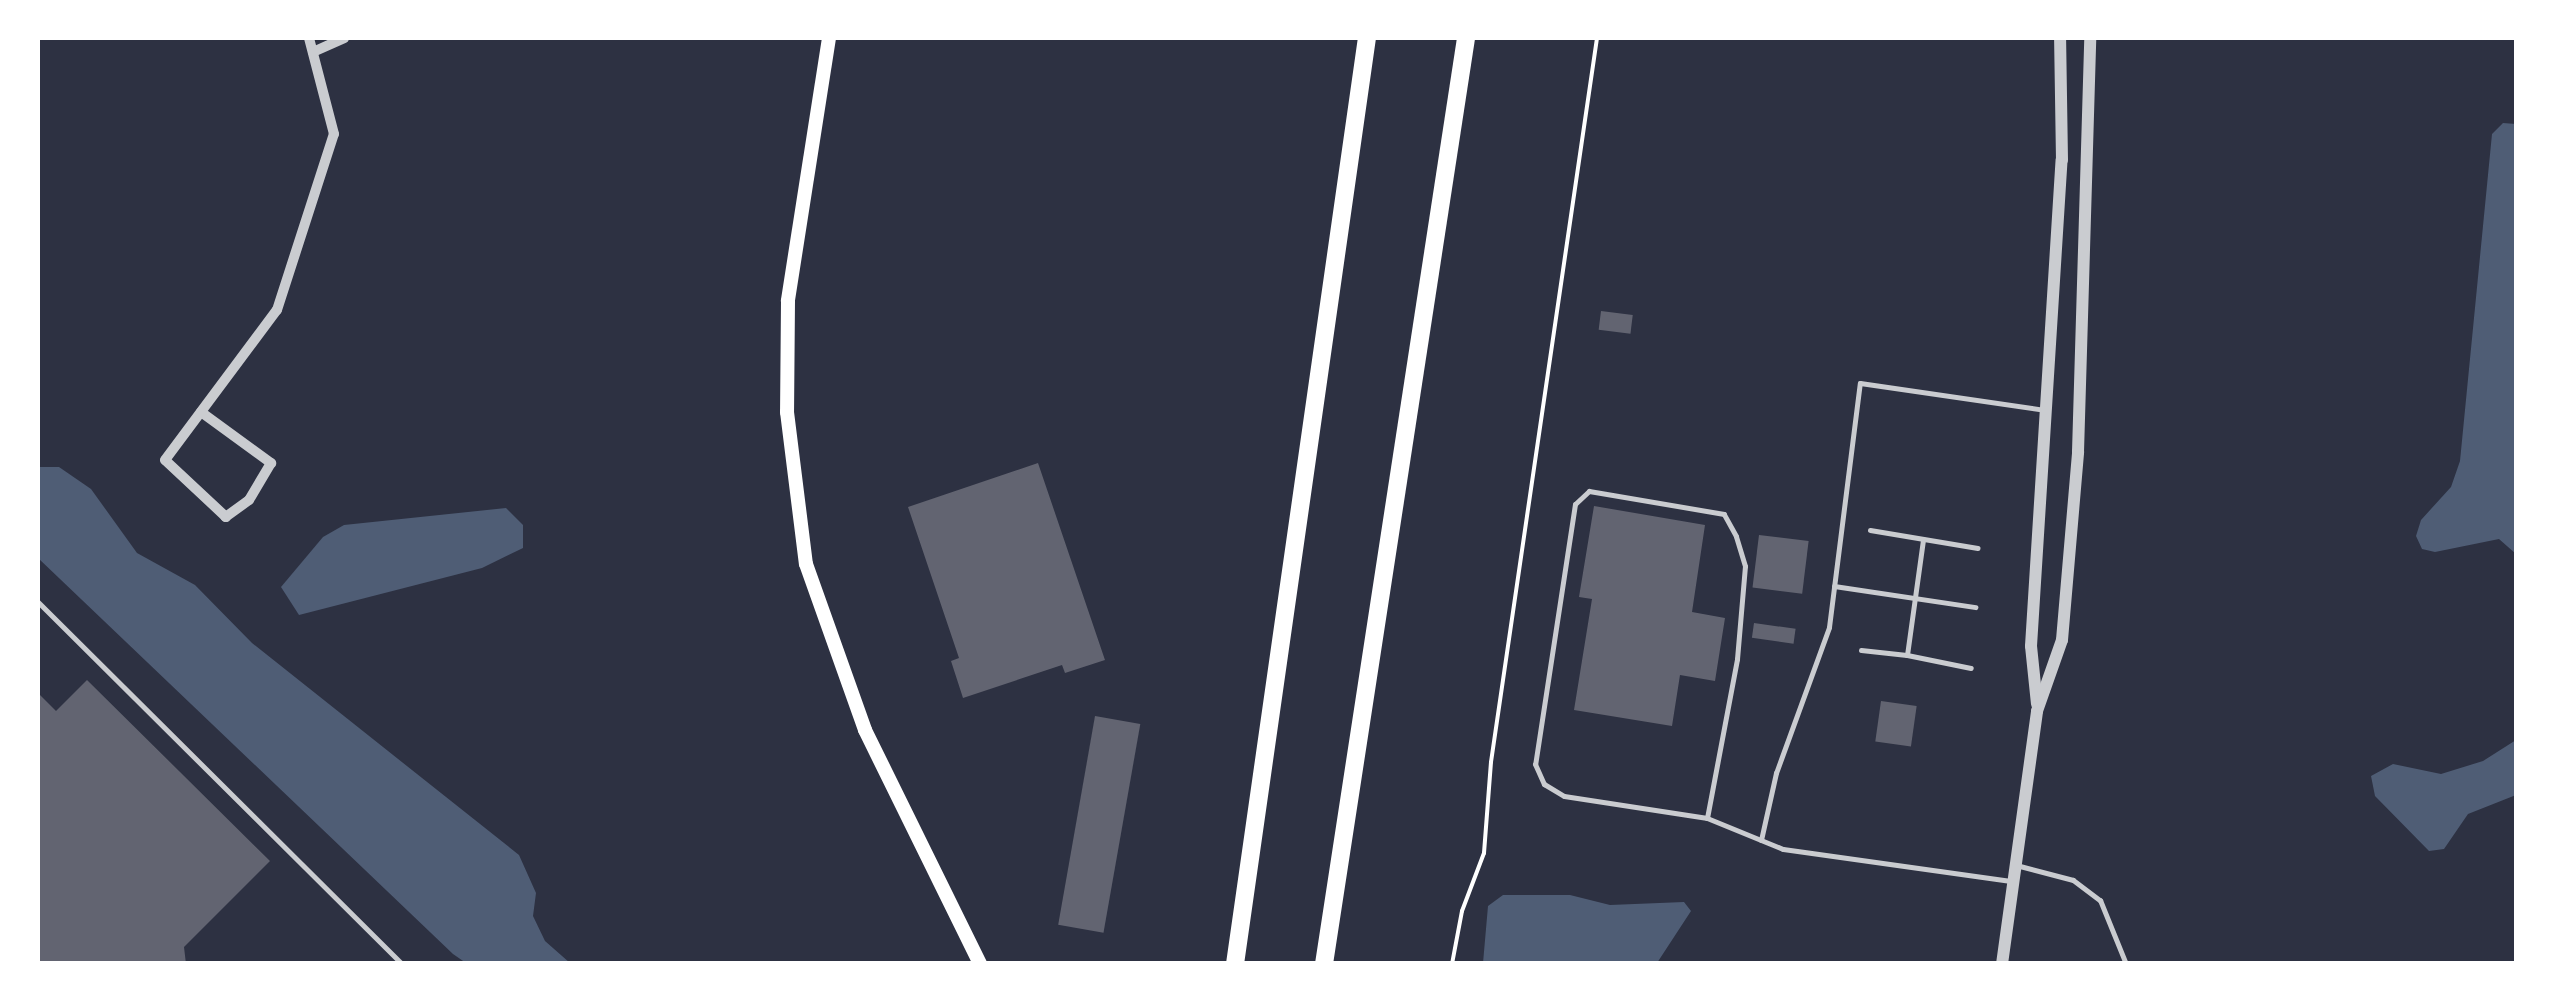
<!DOCTYPE html>
<style>
body{margin:0}
#map{position:relative;width:2554px;height:1001px;overflow:hidden;background:#2d3142;font-family:"Titillium Web",sans-serif}
div>[style]{position:absolute}
[style*='--x']{left:calc(var(--x)*1px);top:calc(var(--y)*1px);width:calc(var(--w)*1px);rotate:calc(var(--a)*1deg)}
.water>*{inset:0;background:#4f5d75}
.building>*{inset:0;background:#626471;transform-origin:0 0}
.path>*{height:4px;margin:-2px;padding:0 2px;transform-origin:2px;border-radius:2px;background:#fff}
.service>*{height:5px;margin:-2.5px;padding:0 2.5px;transform-origin:2.5px;border-radius:2.5px;background:#caccd0}
.minor>*{height:10px;margin:-5px;padding:0 5px;transform-origin:5px;border-radius:5px;background:#caccd0}
.tertiary>*{height:12px;margin:-6px;padding:0 6px;transform-origin:6px;border-radius:6px;background:#caccd0}
.secondary>*{height:14px;margin:-7px;padding:0 7px;transform-origin:7px;border-radius:7px;background:#fff}
.motorway>*{height:18px;margin:-9px;padding:0 9px;transform-origin:9px;border-radius:9px;background:#fff}
span{translate:-50% -50%;white-space:nowrap;text-align:center;line-height:1.15;-webkit-text-stroke:10px #fff;paint-order:stroke}
.frame{position:absolute;inset:0;border:40px solid #fff;pointer-events:none}
</style>
<div id="map">
<div class="water">
<i style="clip-path:polygon(2503px 123px,2516px 124px,2516px 554px,2499px 539px,2435px 552px,2422px 549px,2416px 536px,2421px 520px,2451px 487px,2460px 461px,2492px 134px)"></i>
<i style="clip-path:polygon(38px 467px,59px 467px,91px 489px,137px 553px,195px 585px,252px 643px,519px 855px,536px 893px,533px 916px,545px 941px,570px 963px,466px 963px,453px 954px,38px 558px)"></i>
<i style="clip-path:polygon(506px 508px,523px 525px,523px 548px,482px 568px,299px 615px,281px 587px,323px 537px,344px 525px)"></i>
<i style="clip-path:polygon(2516px 740px,2516px 795px,2468px 814px,2444px 849px,2429px 851px,2375px 796px,2371px 776px,2393px 764px,2441px 774px,2483px 761px)"></i>
<i style="clip-path:polygon(1503px 895px,1570px 895px,1610px 905px,1684px 902px,1691px 911px,1657px 963px,1483px 963px,1488px 906px)"></i>
</div>
<div class="building">
<i style="left:1601px;top:311px;width:32px;height:19px;rotate:7deg"></i>
<i style="clip-path:polygon(1038px 463px,1105px 660px,1065px 673px,1062px 665px,963px 698px,951px 661px,959px 658px,908px 507px)"></i>
<i style="clip-path:polygon(1594px 506px,1705px 525px,1692px 612px,1725px 618px,1715px 681px,1680px 675px,1672px 726px,1574px 710px,1592px 599px,1579px 597px)"></i>
<i style="left:1759px;top:535px;width:50px;height:53px;rotate:7deg"></i>
<i style="left:1754px;top:623px;width:42px;height:15px;rotate:8deg"></i>
<i style="clip-path:polygon(87px 680px,270px 861px,184px 947px,186px 964px,38px 964px,38px 693px,56px 711px)"></i>
<i style="left:1881px;top:701px;width:36px;height:41px;rotate:8deg"></i>
<i style="left:1095px;top:716px;width:46px;height:212px;rotate:10deg"></i>
</div>
<div class="path">
<i style="--x:1452;--y:964;--w:54;--a:-79.3"></i>
<i style="--x:1462;--y:911;--w:62;--a:-69.2"></i>
<i style="--x:1484;--y:853;--w:91;--a:-85.6"></i>
<i style="--x:1491;--y:762;--w:732;--a:-81.67"></i>
</div>
<div class="service">
<i style="--x:1870;--y:530;--w:109;--a:9.5"></i>
<i style="--x:1834;--y:586;--w:143;--a:8.5"></i>
<i style="--x:38;--y:602;--w:513;--a:44.84"></i>
<i style="--x:1861;--y:650;--w:46;--a:6.2"></i>
<i style="--x:1907;--y:655;--w:117;--a:-82.1"></i>
<i style="--x:1907;--y:655;--w:65;--a:11.5"></i>
<i style="--x:1707;--y:818;--w:162;--a:-79.3"></i>
<i style="--x:1737;--y:659;--w:93;--a:-85.1"></i>
<i style="--x:1745;--y:566;--w:31;--a:-107"></i>
<i style="--x:1736;--y:536;--w:25;--a:-119"></i>
<i style="--x:1724;--y:514;--w:137;--a:-170.3"></i>
<i style="--x:1589;--y:491;--w:19;--a:137"></i>
<i style="--x:1575;--y:504;--w:263;--a:98.7"></i>
<i style="--x:1535;--y:764;--w:22;--a:66"></i>
<i style="--x:1544;--y:784;--w:23;--a:31"></i>
<i style="--x:1564;--y:796;--w:145;--a:8.7"></i>
<i style="--x:1707;--y:818;--w:82;--a:22.2"></i>
<i style="--x:1783;--y:849;--w:230;--a:8"></i>
<i style="--x:1761;--y:840;--w:69;--a:-77.4"></i>
<i style="--x:1776;--y:773;--w:155;--a:-70"></i>
<i style="--x:1829;--y:627;--w:246;--a:-82.8"></i>
<i style="--x:1860;--y:383;--w:188;--a:8.3"></i>
<i style="--x:2016;--y:865;--w:59;--a:14.7"></i>
<i style="--x:2073;--y:880;--w:34;--a:37"></i>
<i style="--x:2100;--y:900;--w:69;--a:67.9"></i>
</div>
<div class="minor">
<i style="--x:313;--y:52;--w:34;--a:-24"></i>
<i style="--x:201;--y:412;--w:87;--a:36.1"></i>
<i style="--x:271;--y:463;--w:43;--a:120.7"></i>
<i style="--x:249;--y:500;--w:29;--a:144"></i>
<i style="--x:226;--y:517;--w:83;--a:-136.9"></i>
<i style="--x:165;--y:460;--w:187;--a:-53.3"></i>
<i style="--x:277;--y:310;--w:185;--a:-72.1"></i>
<i style="--x:334;--y:134;--w:99;--a:-104.6"></i>
</div>
<div class="tertiary">
<i style="--x:2037;--y:704;--w:58;--a:-95.9"></i>
<i style="--x:2031;--y:646;--w:487;--a:-86.4"></i>
<i style="--x:2062;--y:160;--w:122;--a:-90.9"></i>
<i style="--x:2002;--y:964;--w:255;--a:-82.1"></i>
<i style="--x:2037;--y:711;--w:75;--a:-70.6"></i>
<i style="--x:2062;--y:640;--w:189;--a:-85.1"></i>
<i style="--x:2078;--y:452;--w:414;--a:-88.3"></i>
</div>
<div class="secondary">
<i style="--x:829;--y:38;--w:266;--a:98.9"></i>
<i style="--x:788;--y:301;--w:111;--a:90.5"></i>
<i style="--x:787;--y:412;--w:153;--a:82.9"></i>
<i style="--x:806;--y:564;--w:176;--a:70.4"></i>
<i style="--x:865;--y:730;--w:261;--a:63.8"></i>
</div>
<div class="motorway">
<i style="--x:1235;--y:964;--w:935;--a:-81.89"></i>
<i style="--x:1324;--y:964;--w:937;--a:-81.28"></i>
</div>
<div class="frame"></div>
</div>
